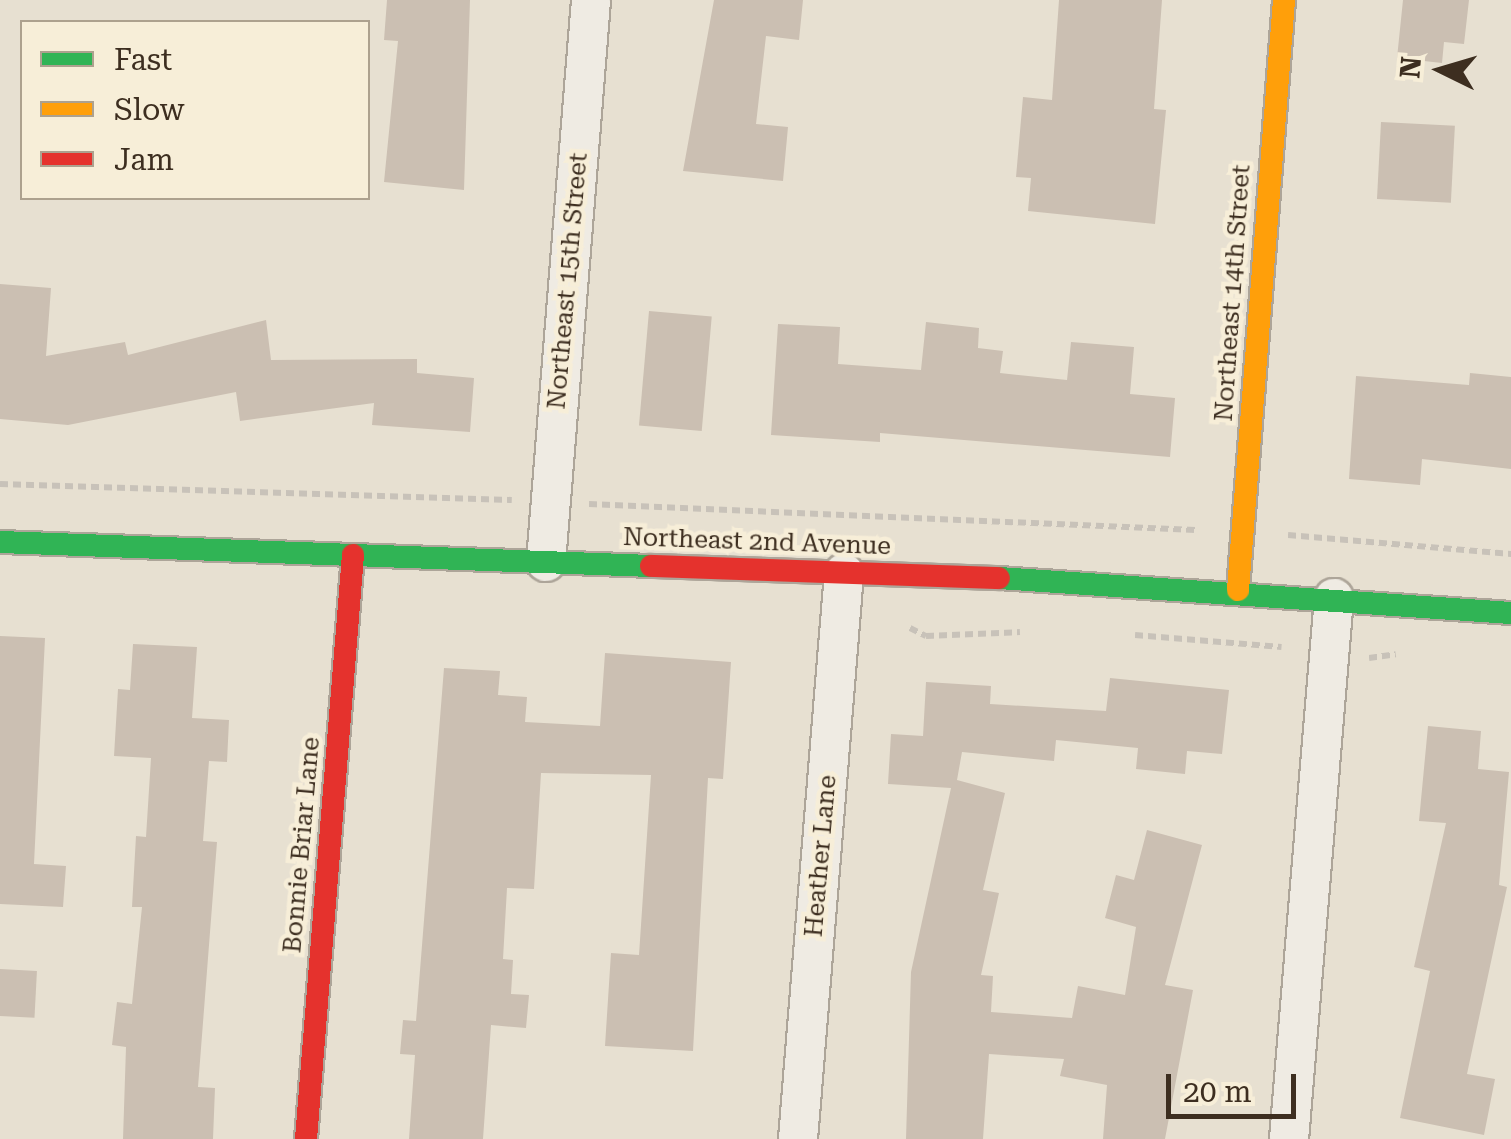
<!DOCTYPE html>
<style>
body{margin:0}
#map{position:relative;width:1511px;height:1139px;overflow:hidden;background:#e7e0d1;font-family:"Roboto Serif",serif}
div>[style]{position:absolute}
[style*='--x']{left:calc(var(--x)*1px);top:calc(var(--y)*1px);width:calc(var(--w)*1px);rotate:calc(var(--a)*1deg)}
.building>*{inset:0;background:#cbbfb2;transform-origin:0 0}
.path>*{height:6px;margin-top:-3px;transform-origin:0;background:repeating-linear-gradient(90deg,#c8c2b9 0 8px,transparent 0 13px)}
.roads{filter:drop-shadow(2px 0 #ada599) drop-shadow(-2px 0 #ada599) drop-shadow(0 2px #ada599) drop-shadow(0 -2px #ada599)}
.street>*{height:38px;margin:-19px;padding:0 19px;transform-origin:19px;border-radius:19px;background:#efebe3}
.fast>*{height:22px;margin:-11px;padding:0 11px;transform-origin:11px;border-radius:11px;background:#30b455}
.slow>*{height:22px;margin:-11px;padding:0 11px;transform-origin:11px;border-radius:11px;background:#ff9f0a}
.jam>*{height:22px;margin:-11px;padding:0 11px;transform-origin:11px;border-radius:11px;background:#e5322d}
span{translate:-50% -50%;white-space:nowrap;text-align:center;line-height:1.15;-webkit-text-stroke:9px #f7eed8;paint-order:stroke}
.street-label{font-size:25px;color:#3d2e20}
.legend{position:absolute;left:20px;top:20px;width:350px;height:180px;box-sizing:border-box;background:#f7eed8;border:2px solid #ada18e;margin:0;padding:12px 18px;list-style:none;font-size:30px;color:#3d2e20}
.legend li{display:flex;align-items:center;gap:20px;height:50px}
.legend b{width:50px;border:2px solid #ada18e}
.north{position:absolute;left:1391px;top:20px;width:100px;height:100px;-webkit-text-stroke:8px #f7eed8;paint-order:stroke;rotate:275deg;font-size:28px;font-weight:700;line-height:40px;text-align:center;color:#3d2e20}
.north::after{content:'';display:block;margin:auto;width:35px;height:45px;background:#3d2e20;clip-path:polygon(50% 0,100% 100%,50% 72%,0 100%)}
.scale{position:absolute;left:1166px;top:1074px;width:130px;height:45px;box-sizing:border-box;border:5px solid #3d2e20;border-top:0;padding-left:12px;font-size:30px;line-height:35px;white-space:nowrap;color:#3d2e20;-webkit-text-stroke:8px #f7eed8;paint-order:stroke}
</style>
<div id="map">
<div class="building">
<i style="clip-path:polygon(387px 0,470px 0,464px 190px,384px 182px,398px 41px,384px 40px)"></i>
<i style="clip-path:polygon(714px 0,803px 0,799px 40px,766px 36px,756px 124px,788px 127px,783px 181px,683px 171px)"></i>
<i style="clip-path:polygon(1059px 0,1162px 0,1154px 109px,1166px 110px,1155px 224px,1028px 211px,1031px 178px,1016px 177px,1023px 97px,1052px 100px)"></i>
<i style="clip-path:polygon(1403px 0,1469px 0,1464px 44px,1444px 42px,1442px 63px,1397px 58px)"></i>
<i style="left:1381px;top:122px;width:74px;height:77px;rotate:3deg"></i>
<i style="clip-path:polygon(0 284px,51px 288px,46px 356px,125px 342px,128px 355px,266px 320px,271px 360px,417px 359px,417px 373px,474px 378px,470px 432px,372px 425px,374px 403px,240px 421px,236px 392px,68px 425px,0 419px)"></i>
<i style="left:649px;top:311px;width:63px;height:115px;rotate:5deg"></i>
<i style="clip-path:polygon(926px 322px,979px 328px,978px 348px,1003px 351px,1000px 373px,1067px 380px,1071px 342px,1134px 347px,1130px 394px,1175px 398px,1170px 457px,880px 433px,880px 442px,771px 435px,778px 324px,840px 327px,838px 364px,921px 370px)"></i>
<i style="clip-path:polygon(1470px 373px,1511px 377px,1511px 469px,1422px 459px,1420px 485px,1349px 479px,1356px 376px,1469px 385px)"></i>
<i style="clip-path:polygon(0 636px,45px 638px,34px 864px,66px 866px,63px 907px,0 904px)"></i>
<i style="clip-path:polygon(133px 644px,197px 647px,192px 718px,229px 720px,227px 762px,209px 761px,203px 841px,217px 842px,198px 1087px,215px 1088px,213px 1139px,123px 1139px,126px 1047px,112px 1045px,117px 1002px,132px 1004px,142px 907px,132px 907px,136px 836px,146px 837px,151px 758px,114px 756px,118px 689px,130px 690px)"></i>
<i style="clip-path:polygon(605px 653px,731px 662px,723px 779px,708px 778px,693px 1051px,605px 1046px,611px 953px,639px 955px,651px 775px,541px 773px,534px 889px,507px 888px,503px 959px,513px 960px,511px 994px,529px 995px,526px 1028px,491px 1025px,483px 1139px,409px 1139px,415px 1055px,400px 1054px,403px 1020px,416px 1021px,444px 668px,500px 671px,498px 695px,527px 697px,525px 722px,600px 726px)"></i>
<i style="clip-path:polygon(1110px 678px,1229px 690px,1222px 754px,1187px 751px,1185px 774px,1136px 769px,1138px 748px,1056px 740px,1054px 761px,962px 752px,957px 780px,1005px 793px,983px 890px,999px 893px,981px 975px,993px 976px,991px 1012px,1072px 1018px,1078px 986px,1125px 995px,1136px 927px,1105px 918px,1116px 875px,1134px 880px,1147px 830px,1202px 845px,1165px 985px,1193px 990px,1165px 1139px,1103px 1139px,1107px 1085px,1060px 1076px,1064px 1059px,989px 1054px,983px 1139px,906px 1139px,911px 972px,951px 788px,888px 784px,891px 734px,923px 736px,926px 682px,991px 686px,990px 704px,1106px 711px)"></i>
<i style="clip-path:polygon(1428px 726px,1481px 731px,1478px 769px,1509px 772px,1499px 885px,1507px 887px,1467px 1074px,1495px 1079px,1484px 1135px,1400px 1118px,1430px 971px,1414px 967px,1446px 823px,1419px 821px)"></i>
<i style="left:0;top:969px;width:37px;height:47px;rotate:3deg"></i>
</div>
<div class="path">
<i style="--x:0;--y:484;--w:512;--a:1.79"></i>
<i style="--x:589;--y:504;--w:607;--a:2.46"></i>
<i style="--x:1288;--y:535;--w:224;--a:4.9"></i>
<i style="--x:910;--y:628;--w:18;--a:27"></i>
<i style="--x:926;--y:636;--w:94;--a:-2.4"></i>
<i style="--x:1135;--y:635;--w:147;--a:4.7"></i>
<i style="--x:1369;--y:658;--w:27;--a:-8"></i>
</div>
<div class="roads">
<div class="street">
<i style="--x:546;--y:562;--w:564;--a:-85.42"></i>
<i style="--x:798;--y:1139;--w:568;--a:-85.35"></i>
<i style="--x:1289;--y:1139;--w:543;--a:-85.25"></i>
</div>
<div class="fast">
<i style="--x:0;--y:542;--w:651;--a:2.11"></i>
<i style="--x:999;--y:578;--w:513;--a:3.91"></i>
</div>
<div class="slow">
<i style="--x:1238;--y:590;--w:592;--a:-85.54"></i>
</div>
<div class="jam">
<i style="--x:651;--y:566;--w:348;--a:2"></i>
<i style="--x:306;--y:1139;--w:586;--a:-85.4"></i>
</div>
</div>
<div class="street-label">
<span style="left:568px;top:281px;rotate:-85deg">Northeast 15th Street</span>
<span style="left:1233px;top:293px;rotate:-86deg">Northeast 14th Street</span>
<span style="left:757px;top:542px;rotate:2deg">Northeast 2nd Avenue</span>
<span style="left:302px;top:845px;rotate:-85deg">Bonnie Briar Lane</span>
<span style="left:821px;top:856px;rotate:-85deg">Heather Lane</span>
</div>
<ul class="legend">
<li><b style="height:12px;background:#30b455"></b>Fast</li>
<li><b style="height:12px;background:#ff9f0a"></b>Slow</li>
<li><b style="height:12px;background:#e5322d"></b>Jam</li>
</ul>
<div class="north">N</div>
<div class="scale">20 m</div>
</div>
